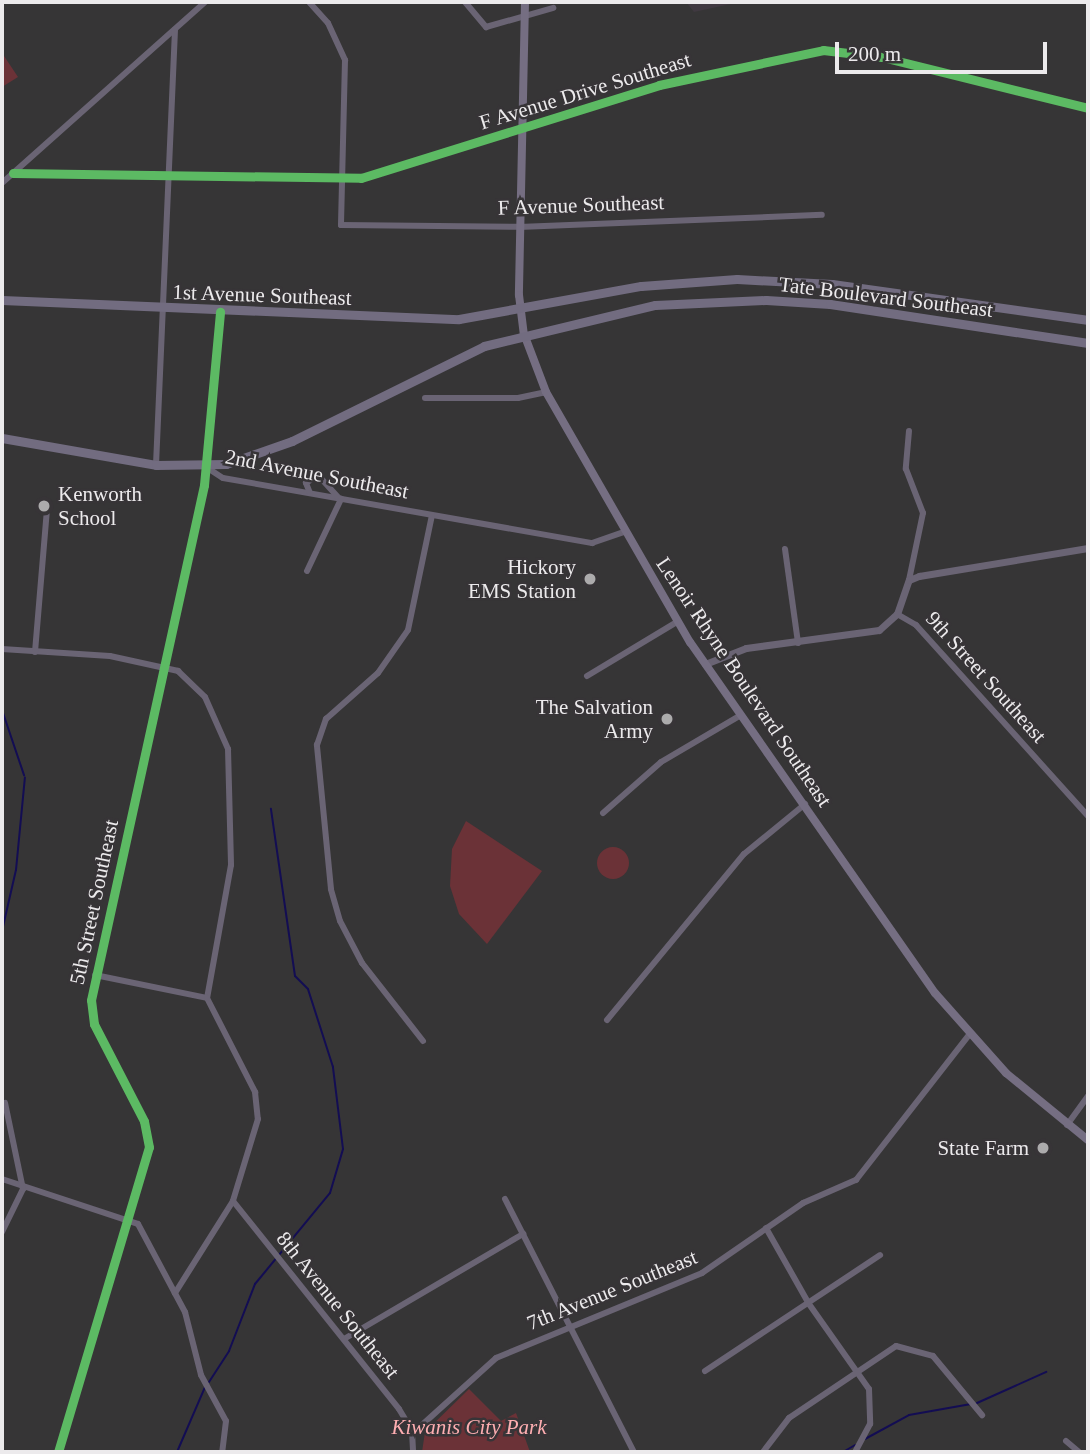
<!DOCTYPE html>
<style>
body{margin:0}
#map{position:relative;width:1090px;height:1454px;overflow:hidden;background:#363536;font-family:Georgia,serif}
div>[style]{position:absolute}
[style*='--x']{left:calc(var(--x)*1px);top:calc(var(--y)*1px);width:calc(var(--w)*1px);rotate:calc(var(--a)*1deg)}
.built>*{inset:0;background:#403941}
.green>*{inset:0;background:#6b3237}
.round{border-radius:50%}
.stream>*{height:2px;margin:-1px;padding:0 1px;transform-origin:1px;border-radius:1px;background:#130d53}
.minor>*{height:6px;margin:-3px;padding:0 3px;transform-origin:3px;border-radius:3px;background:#6a6474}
.tertiary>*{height:7px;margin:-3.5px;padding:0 3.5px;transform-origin:3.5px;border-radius:3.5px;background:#6a6474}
.secondary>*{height:8px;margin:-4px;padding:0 4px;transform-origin:4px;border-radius:4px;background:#756e82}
.primary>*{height:9px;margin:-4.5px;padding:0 4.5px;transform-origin:4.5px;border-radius:4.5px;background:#726c80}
.cycleway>*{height:9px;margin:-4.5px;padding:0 4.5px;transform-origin:4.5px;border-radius:4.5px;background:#5cba63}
.dots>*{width:19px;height:19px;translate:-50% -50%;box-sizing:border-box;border:4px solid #373437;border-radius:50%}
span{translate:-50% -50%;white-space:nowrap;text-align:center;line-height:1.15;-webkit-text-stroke:5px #373437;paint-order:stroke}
.street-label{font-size:21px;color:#eceaec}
.poi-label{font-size:21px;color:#eceaec}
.left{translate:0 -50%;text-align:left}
.right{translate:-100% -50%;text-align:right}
.park-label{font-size:21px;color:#feaeb1;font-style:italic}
.frame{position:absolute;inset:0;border:4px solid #eceaec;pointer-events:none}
.scale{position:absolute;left:835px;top:42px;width:212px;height:32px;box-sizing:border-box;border:4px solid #eceaec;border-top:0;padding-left:9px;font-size:21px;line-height:24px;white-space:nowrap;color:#eceaec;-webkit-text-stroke:5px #373437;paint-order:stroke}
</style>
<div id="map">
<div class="built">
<i style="clip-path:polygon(686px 2px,740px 2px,694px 12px)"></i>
</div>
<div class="green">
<i style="clip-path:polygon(2px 53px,18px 77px,2px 87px)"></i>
<i style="clip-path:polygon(466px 821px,542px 871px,487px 944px,459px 914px,450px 886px,452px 849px)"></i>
<i class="round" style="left:597px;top:847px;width:32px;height:32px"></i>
<i style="clip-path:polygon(469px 1389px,501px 1421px,516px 1413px,530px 1452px,422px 1452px,425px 1432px)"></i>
</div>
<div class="stream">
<i style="--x:2;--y:710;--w:69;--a:71.3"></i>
<i style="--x:2;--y:931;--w:63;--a:-77.1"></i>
<i style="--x:16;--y:870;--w:93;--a:-84.5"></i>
<i style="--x:209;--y:1382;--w:37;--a:-57"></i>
<i style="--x:229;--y:1351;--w:72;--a:-68.8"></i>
<i style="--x:255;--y:1284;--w:118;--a:-50.5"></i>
<i style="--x:330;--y:1193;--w:46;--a:-73.5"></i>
<i style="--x:343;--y:1149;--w:83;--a:-97"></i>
<i style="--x:333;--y:1067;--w:82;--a:-107.8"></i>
<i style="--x:308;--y:989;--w:18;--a:-135"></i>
<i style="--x:295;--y:976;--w:169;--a:-98.2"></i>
<i style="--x:977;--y:1403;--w:76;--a:-24.2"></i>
<i style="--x:865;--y:1439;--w:50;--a:-28.6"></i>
<i style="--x:909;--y:1415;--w:63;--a:-10.1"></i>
<i style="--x:177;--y:1452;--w:71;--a:-66.7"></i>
<i style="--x:843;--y:1452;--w:14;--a:-30"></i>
</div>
<div class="minor">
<i style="--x:309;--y:2;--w:28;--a:48"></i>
<i style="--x:328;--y:23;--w:41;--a:65.3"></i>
<i style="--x:345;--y:60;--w:165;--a:91.4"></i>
<i style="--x:341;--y:225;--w:178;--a:0.6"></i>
<i style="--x:519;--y:227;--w:303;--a:-2.3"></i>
<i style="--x:465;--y:2;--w:33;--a:50"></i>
<i style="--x:486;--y:27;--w:70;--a:-15.8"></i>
<i style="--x:13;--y:173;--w:348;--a:0.8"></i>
<i style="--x:361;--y:178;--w:312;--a:-17.3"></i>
<i style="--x:659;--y:85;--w:168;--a:-12"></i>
<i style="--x:823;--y:50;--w:59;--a:6.8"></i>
<i style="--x:882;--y:57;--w:212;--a:13.9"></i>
<i style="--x:2;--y:183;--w:272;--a:-41.7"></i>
<i style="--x:425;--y:398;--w:93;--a:0"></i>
<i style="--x:518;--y:398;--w:29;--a:-12"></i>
<i style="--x:909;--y:431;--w:38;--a:95"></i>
<i style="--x:906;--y:469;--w:47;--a:68.9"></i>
<i style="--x:923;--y:513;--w:68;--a:101.8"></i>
<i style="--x:156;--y:465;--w:436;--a:-87.5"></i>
<i style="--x:206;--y:467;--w:20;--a:33"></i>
<i style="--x:223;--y:478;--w:375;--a:10"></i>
<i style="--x:592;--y:543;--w:34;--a:-19"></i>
<i style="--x:310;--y:493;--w:11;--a:-112"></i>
<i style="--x:306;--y:483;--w:14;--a:-34"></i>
<i style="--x:318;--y:475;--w:31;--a:48"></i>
<i style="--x:785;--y:549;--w:95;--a:82.1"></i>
<i style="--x:307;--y:571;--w:80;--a:-64.7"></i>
<i style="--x:897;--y:614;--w:22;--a:30"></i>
<i style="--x:916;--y:625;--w:257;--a:48"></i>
<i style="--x:2;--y:649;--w:108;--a:3.7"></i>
<i style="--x:110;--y:656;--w:70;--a:12.4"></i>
<i style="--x:178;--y:671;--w:37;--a:44"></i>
<i style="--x:205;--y:697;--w:57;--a:66.1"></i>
<i style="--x:228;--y:749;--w:116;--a:88.5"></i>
<i style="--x:231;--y:865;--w:135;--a:100.2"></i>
<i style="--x:207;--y:998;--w:106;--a:62.9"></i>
<i style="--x:255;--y:1092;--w:27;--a:84"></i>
<i style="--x:258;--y:1119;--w:86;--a:107"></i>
<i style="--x:233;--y:1201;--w:109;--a:122.2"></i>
<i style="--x:35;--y:652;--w:144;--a:-85.2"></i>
<i style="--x:587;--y:676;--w:105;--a:-31"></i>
<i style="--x:603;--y:813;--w:77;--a:-41.3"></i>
<i style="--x:661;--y:762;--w:93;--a:-30.4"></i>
<i style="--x:95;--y:975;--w:114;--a:11.6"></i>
<i style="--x:607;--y:1020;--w:215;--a:-50.5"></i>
<i style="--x:744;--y:854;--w:79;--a:-39.3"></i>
<i style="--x:423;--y:1041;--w:99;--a:-128"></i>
<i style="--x:362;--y:963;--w:47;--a:-117.6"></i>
<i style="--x:340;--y:921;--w:33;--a:-106"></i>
<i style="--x:331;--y:889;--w:145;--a:-95.6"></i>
<i style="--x:317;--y:745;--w:28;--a:-71"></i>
<i style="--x:326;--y:719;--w:69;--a:-41.5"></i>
<i style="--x:378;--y:673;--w:52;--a:-55.1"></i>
<i style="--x:408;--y:630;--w:117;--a:-78.2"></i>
<i style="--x:1067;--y:1125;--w:36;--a:-54"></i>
<i style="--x:2;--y:1179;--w:143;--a:18.3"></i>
<i style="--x:138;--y:1224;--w:100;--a:61.9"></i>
<i style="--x:185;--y:1312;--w:65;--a:75.7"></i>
<i style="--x:201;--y:1375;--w:52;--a:61.5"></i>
<i style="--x:226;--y:1421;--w:31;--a:97"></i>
<i style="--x:505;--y:1199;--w:284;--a:63"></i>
<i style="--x:233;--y:1201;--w:266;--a:51.4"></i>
<i style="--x:399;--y:1409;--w:26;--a:59"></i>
<i style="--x:412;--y:1431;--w:21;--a:87"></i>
<i style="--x:766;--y:1228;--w:87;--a:60.5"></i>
<i style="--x:809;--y:1304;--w:104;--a:54.8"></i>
<i style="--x:869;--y:1389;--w:35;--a:88"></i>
<i style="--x:870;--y:1424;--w:32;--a:118"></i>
<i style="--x:2;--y:1232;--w:48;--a:-64"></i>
<i style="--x:23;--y:1189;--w:88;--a:-101.8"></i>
<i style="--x:344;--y:1339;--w:208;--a:-30.4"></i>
<i style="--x:705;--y:1371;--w:210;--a:-33.5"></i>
<i style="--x:413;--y:1433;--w:112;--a:-42.1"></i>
<i style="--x:496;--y:1358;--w:223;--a:-22.4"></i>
<i style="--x:702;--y:1273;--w:123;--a:-34.7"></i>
<i style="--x:803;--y:1203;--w:58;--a:-23.5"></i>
<i style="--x:856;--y:1180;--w:184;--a:-52.1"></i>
<i style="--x:1066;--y:1441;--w:17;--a:40"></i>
<i style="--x:58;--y:1452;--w:318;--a:-73.4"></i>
<i style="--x:149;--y:1147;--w:26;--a:-101"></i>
<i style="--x:144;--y:1121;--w:109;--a:-117.3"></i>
<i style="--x:94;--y:1024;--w:24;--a:-97"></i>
<i style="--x:91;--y:1000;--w:527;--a:-77.62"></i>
<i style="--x:204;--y:485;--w:174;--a:-84.7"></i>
<i style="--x:763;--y:1452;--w:43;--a:-52.6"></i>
<i style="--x:789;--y:1418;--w:129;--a:-33.9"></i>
<i style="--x:896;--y:1346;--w:38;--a:15"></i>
<i style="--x:933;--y:1356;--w:77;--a:50.3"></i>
</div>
<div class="tertiary">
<i style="--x:705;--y:664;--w:44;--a:-21.3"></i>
<i style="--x:746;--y:648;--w:134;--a:-7.7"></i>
<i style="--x:879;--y:630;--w:24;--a:-42"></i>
<i style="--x:897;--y:614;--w:36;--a:-71"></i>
<i style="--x:909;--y:580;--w:11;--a:-22"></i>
<i style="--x:919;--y:576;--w:171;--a:-9.4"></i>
</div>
<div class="secondary">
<i style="--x:525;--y:2;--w:293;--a:91.2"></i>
<i style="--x:519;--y:295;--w:39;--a:83"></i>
<i style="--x:524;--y:334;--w:62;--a:69.2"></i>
<i style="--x:546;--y:392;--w:289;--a:60.1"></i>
<i style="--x:690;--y:642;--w:428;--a:55.1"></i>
<i style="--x:935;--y:993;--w:107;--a:48.4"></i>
<i style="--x:1006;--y:1073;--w:106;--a:39.3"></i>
</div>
<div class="primary">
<i style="--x:2;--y:300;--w:457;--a:2.4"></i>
<i style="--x:459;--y:319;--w:185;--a:-10.3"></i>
<i style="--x:641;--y:286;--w:96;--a:-4.2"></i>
<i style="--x:737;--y:279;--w:95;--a:3"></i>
<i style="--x:832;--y:284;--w:259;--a:8"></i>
<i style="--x:2;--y:438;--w:156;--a:9.9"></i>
<i style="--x:156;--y:465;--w:70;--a:-0.8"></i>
<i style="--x:226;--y:464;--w:70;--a:-19.2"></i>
<i style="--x:292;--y:441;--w:214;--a:-26.3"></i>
<i style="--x:484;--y:346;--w:176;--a:-13.5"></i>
<i style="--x:655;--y:305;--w:111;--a:-2.6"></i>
<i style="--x:766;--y:300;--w:64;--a:3.6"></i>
<i style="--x:830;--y:304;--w:261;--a:8.6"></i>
</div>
<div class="cycleway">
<i style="--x:13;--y:173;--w:348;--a:0.8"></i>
<i style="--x:361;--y:178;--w:312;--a:-17.3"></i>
<i style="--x:659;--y:85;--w:168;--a:-12"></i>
<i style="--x:823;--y:50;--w:59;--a:6.8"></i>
<i style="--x:882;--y:57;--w:212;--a:13.9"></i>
<i style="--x:58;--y:1452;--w:318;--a:-73.4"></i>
<i style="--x:149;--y:1147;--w:26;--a:-101"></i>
<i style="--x:144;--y:1121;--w:109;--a:-117.3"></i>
<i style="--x:94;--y:1024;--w:24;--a:-97"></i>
<i style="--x:91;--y:1000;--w:527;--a:-77.62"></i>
<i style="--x:204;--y:485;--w:174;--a:-84.7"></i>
</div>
<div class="dots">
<i style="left:44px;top:506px;background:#acabac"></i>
<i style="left:590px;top:579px;background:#acabac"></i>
<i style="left:667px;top:719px;background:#acabac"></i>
<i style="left:1043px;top:1148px;background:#acabac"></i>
</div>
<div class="street-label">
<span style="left:585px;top:91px;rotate:-17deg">F Avenue Drive Southeast</span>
<span style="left:581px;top:205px;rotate:-2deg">F Avenue Southeast</span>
<span style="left:262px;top:295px;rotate:2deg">1st Avenue Southeast</span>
<span style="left:886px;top:297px;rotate:7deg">Tate Boulevard Southeast</span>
<span style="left:317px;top:474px;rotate:11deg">2nd Avenue Southeast</span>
<span style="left:986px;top:677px;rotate:48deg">9th Street Southeast</span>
<span style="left:744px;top:682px;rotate:56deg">Lenoir Rhyne Boulevard Southeast</span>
<span style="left:94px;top:902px;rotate:-78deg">5th Street Southeast</span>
<span style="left:612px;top:1290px;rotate:-22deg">7th Avenue Southeast</span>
<span style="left:338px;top:1305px;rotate:51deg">8th Avenue Southeast</span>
</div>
<div class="poi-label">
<span class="left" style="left:58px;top:506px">Kenworth<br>School</span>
<span class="right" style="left:576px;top:579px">Hickory<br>EMS Station</span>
<span class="right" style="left:653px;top:719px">The Salvation<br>Army</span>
<span class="right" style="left:1029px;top:1148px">State Farm</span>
</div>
<div class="park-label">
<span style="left:469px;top:1427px">Kiwanis City Park</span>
</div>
<div class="frame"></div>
<div class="scale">200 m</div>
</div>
